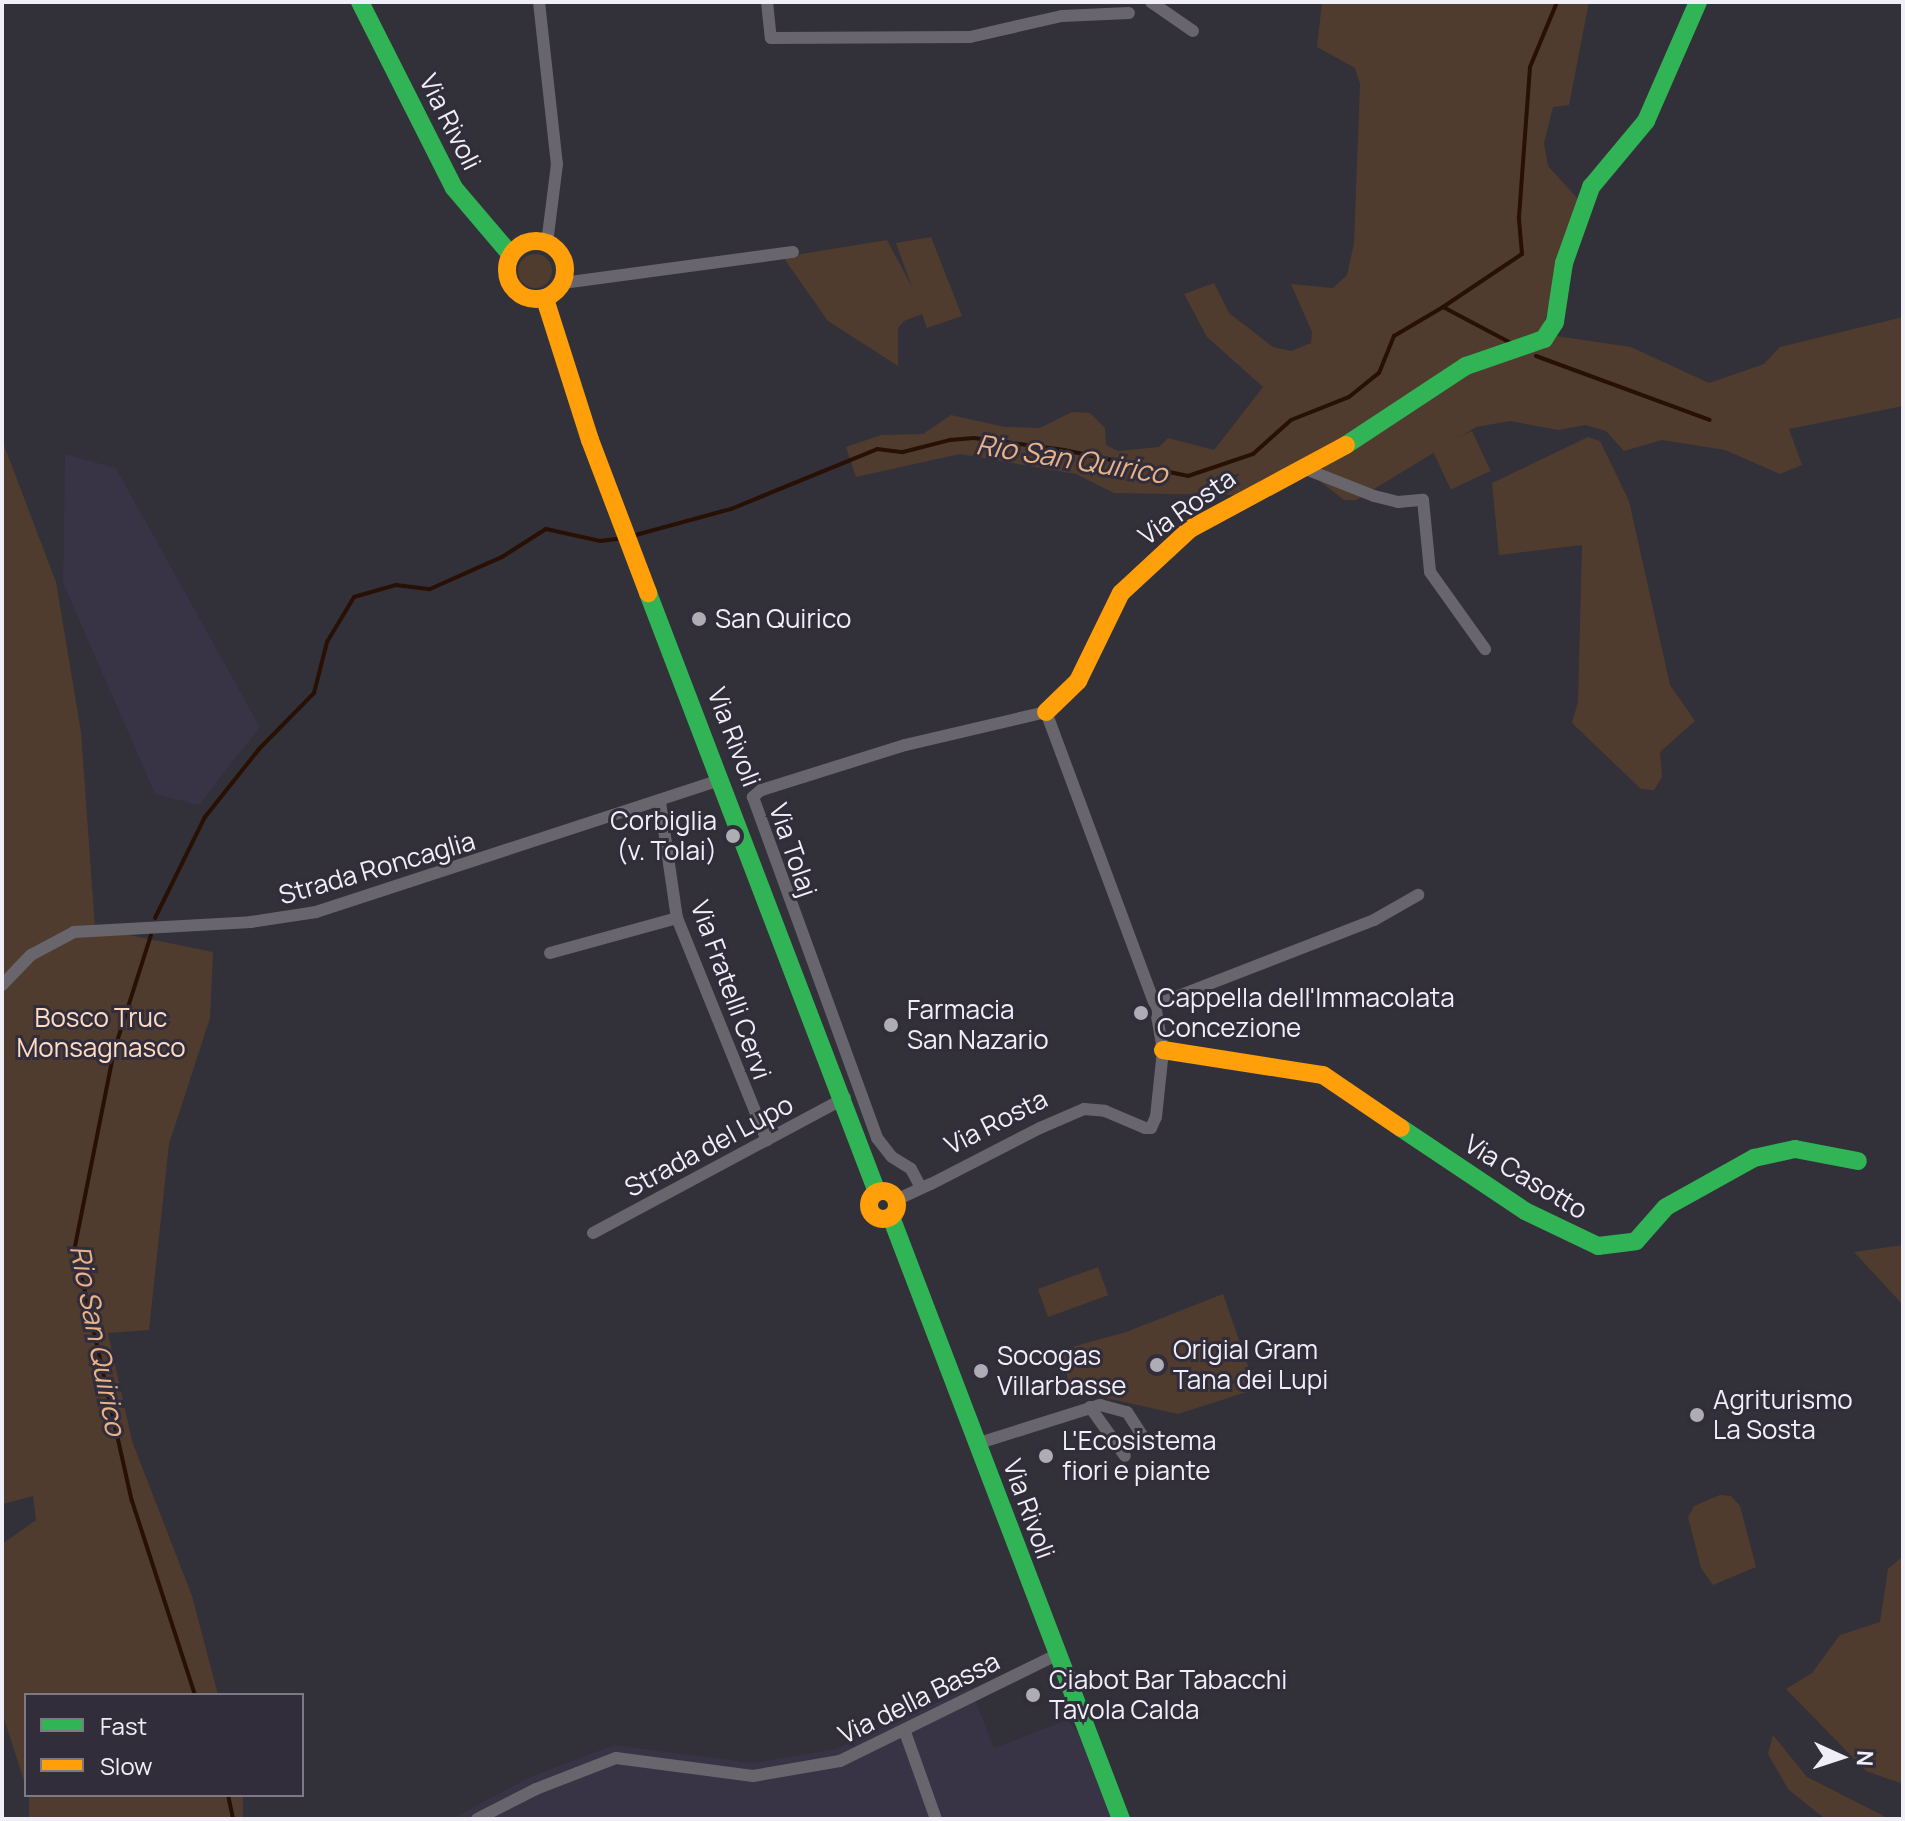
<!DOCTYPE html>
<style>
body{margin:0}
#map{position:relative;width:1905px;height:1821px;overflow:hidden;background:#323038;font-family:Manrope,sans-serif}
div>[style]{position:absolute}
[style*='--x']{left:calc(var(--x)*1px);top:calc(var(--y)*1px);width:calc(var(--w)*1px);rotate:calc(var(--a)*1deg)}
.built>*{inset:0;background:#383345}
.green>*{inset:0;background:#503c2e;transform-origin:0 0}
.round{border-radius:50%}
.stream>*{height:4px;margin:-2px;padding:0 2px;transform-origin:2px;border-radius:2px;background:#281005}
.street>*{height:12px;margin:-6px;padding:0 6px;transform-origin:6px;border-radius:6px;background:#68666c}
.fast>*{height:18px;margin:-9px;padding:0 9px;transform-origin:9px;border-radius:9px;background:#30b455}
.slow>*{height:18px;margin:-9px;padding:0 9px;transform-origin:9px;border-radius:9px;background:#ff9f0a}
.slow>.ring{margin:-9px;padding:0;box-sizing:content-box;background:none;border:18px solid #ff9f0a;border-radius:50%}
.dots>*{width:22px;height:22px;translate:-50% -50%;box-sizing:border-box;border:4px solid #312d3b;border-radius:50%}
span{translate:-50% -50%;white-space:nowrap;text-align:center;line-height:1.15;-webkit-text-stroke:6px #312d3b;paint-order:stroke}
.street-label{font-size:26px;color:#f0eef7}
.poi-label{font-size:26px;color:#f0eef7}
.left{translate:0 -50%;text-align:left}
.right{translate:-100% -50%;text-align:right}
.park-label{font-size:26px;color:#fedbc1}
.water-label{font-size:28px;color:#eab287;font-style:italic}
.frame{position:absolute;inset:0;border:4px solid #f0eef7;pointer-events:none}
.legend{position:absolute;left:24px;top:1693px;width:280px;height:104px;box-sizing:border-box;background:#312d3b;border:2px solid #7d7a86;margin:0;padding:10px 14px;list-style:none;font-size:24px;color:#f0eef7}
.legend li{display:flex;align-items:center;gap:16px;height:40px}
.legend b{width:40px;border:2px solid #7d7a86}
.north{position:absolute;left:1801px;top:1717px;width:80px;height:80px;-webkit-text-stroke:6px #312d3b;paint-order:stroke;rotate:93deg;font-size:22px;font-weight:700;line-height:32px;text-align:center;color:#f0eef7}
.north::after{content:'';display:block;margin:auto;width:28px;height:36px;background:#f0eef7;clip-path:polygon(50% 0,100% 100%,50% 72%,0 100%)}
</style>
<div id="map">
<div class="built">
<i style="clip-path:polygon(65px 454px,116px 468px,260px 727px,199px 805px,155px 794px,63px 583px)"></i>
<i style="clip-path:polygon(970px 1687px,994px 1748px,1067px 1720px,1112px 1771px,1129px 1819px,452px 1819px,530px 1777px,614px 1745px,753px 1763px,836px 1749px)"></i>
</div>
<div class="green">
<i style="clip-path:polygon(1322px 2px,1589px 2px,1569px 105px,1553px 107px,1544px 143px,1548px 166px,1578px 199px,1540px 338px,1466px 363px,1309px 464px,1235px 495px,1114px 493px,1076px 474px,960px 454px,856px 477px,846px 447px,881px 435px,923px 434px,951px 415px,1005px 427px,1040px 428px,1072px 412px,1090px 413px,1105px 428px,1106px 445px,1118px 451px,1159px 447px,1168px 438px,1214px 450px,1263px 387px,1207px 337px,1184px 294px,1214px 283px,1229px 313px,1273px 347px,1291px 351px,1311px 343px,1312px 332px,1291px 284px,1333px 288px,1347px 275px,1354px 243px,1360px 84px,1355px 68px,1317px 47px)"></i>
<i style="clip-path:polygon(931px 237px,962px 316px,927px 328px,922px 314px,904px 321px,898px 328px,898px 366px,828px 321px,783px 257px,887px 240px,912px 287px,896px 243px)"></i>
<i class="round" style="left:518px;top:254px;width:34px;height:34px"></i>
<i style="clip-path:polygon(1903px 317px,1903px 406px,1789px 429px,1802px 465px,1780px 474px,1725px 450px,1662px 440px,1624px 451px,1606px 431px,1585px 425px,1558px 430px,1510px 421px,1476px 427px,1356px 500px,1344px 500px,1321px 482px,1317px 472px,1461px 375px,1556px 336px,1631px 347px,1709px 383px,1764px 364px,1780px 347px)"></i>
<i style="left:1472px;top:431px;width:44px;height:44px;rotate:65deg"></i>
<i style="clip-path:polygon(1588px 437px,1600px 441px,1629px 501px,1670px 685px,1695px 721px,1660px 752px,1662px 777px,1654px 790px,1641px 789px,1572px 723px,1578px 702px,1582px 545px,1499px 555px,1492px 483px)"></i>
<i style="clip-path:polygon(2px 440px,56px 582px,81px 732px,95px 928px,213px 952px,210px 1018px,169px 1144px,149px 1330px,108px 1333px,132px 1441px,192px 1596px,218px 1695px,26px 1695px,26px 1787px,2px 1712px,2px 1544px,36px 1520px,33px 1496px,3px 1504px,2px 1479px)"></i>
<i style="clip-path:polygon(1903px 1245px,1903px 1305px,1854px 1252px)"></i>
<i style="left:1098px;top:1267px;width:30px;height:64px;rotate:70deg"></i>
<i style="clip-path:polygon(1223px 1294px,1256px 1389px,1178px 1414px,1070px 1390px,1061px 1350px,1126px 1332px)"></i>
<i style="clip-path:polygon(1720px 1495px,1731px 1496px,1740px 1506px,1756px 1567px,1713px 1585px,1701px 1568px,1688px 1517px,1694px 1506px)"></i>
<i style="clip-path:polygon(1903px 1556px,1903px 1784px,1866px 1771px,1786px 1689px,1812px 1673px,1840px 1635px,1880px 1622px,1888px 1569px)"></i>
<i style="clip-path:polygon(1773px 1735px,1807px 1777px,1890px 1819px,1825px 1819px,1788px 1789px,1768px 1754px)"></i>
<i style="left:29px;top:1795px;width:214px;height:24px"></i>
</div>
<div class="stream">
<i style="--x:1443;--y:307;--w:95;--a:-33.9"></i>
<i style="--x:1522;--y:254;--w:37;--a:-95"></i>
<i style="--x:1519;--y:217;--w:150;--a:-85.8"></i>
<i style="--x:1530;--y:67;--w:70;--a:-67.4"></i>
<i style="--x:1536;--y:356;--w:185;--a:20.2"></i>
<i style="--x:632;--y:536;--w:103;--a:-15.3"></i>
<i style="--x:731;--y:509;--w:158;--a:-22.3"></i>
<i style="--x:877;--y:449;--w:26;--a:7"></i>
<i style="--x:903;--y:452;--w:49;--a:-14.3"></i>
<i style="--x:950;--y:440;--w:24;--a:-5"></i>
<i style="--x:974;--y:438;--w:91;--a:7.6"></i>
<i style="--x:1064;--y:450;--w:127;--a:11.8"></i>
<i style="--x:1188;--y:476;--w:69;--a:-18.7"></i>
<i style="--x:1253;--y:454;--w:51;--a:-41.8"></i>
<i style="--x:1291;--y:420;--w:62;--a:-21.6"></i>
<i style="--x:1349;--y:397;--w:38;--a:-39"></i>
<i style="--x:1379;--y:373;--w:40;--a:-68"></i>
<i style="--x:1394;--y:336;--w:57;--a:-30.6"></i>
<i style="--x:1443;--y:307;--w:79;--a:27.9"></i>
<i style="--x:155;--y:918;--w:113;--a:-63.7"></i>
<i style="--x:205;--y:817;--w:87;--a:-51.5"></i>
<i style="--x:259;--y:749;--w:78;--a:-45.5"></i>
<i style="--x:314;--y:693;--w:53;--a:-75.7"></i>
<i style="--x:327;--y:642;--w:52;--a:-59"></i>
<i style="--x:354;--y:597;--w:44;--a:-15.9"></i>
<i style="--x:396;--y:585;--w:34;--a:7"></i>
<i style="--x:430;--y:589;--w:79;--a:-24"></i>
<i style="--x:502;--y:557;--w:52;--a:-32.5"></i>
<i style="--x:546;--y:529;--w:55;--a:12.5"></i>
<i style="--x:600;--y:541;--w:23;--a:-7"></i>
<i style="--x:151;--y:935;--w:122;--a:107.7"></i>
<i style="--x:114;--y:1051;--w:200;--a:101.3"></i>
<i style="--x:75;--y:1247;--w:260;--a:77.4"></i>
<i style="--x:132;--y:1501;--w:204;--a:72"></i>
<i style="--x:228;--y:1795;--w:25;--a:78"></i>
</div>
<div class="street">
<i style="--x:539;--y:2;--w:163;--a:83.7"></i>
<i style="--x:557;--y:164;--w:80;--a:97.2"></i>
<i style="--x:767;--y:2;--w:36;--a:84"></i>
<i style="--x:771;--y:38;--w:199;--a:-0.3"></i>
<i style="--x:970;--y:37;--w:94;--a:-12.9"></i>
<i style="--x:1062;--y:16;--w:67;--a:-2.6"></i>
<i style="--x:1151;--y:2;--w:51;--a:34.6"></i>
<i style="--x:563;--y:283;--w:232;--a:-7.7"></i>
<i style="--x:1308;--y:470;--w:71;--a:21.5"></i>
<i style="--x:1374;--y:496;--w:25;--a:14"></i>
<i style="--x:1398;--y:502;--w:25;--a:-5"></i>
<i style="--x:1423;--y:500;--w:72;--a:84.4"></i>
<i style="--x:1430;--y:572;--w:95;--a:54.5"></i>
<i style="--x:660;--y:802;--w:117;--a:81.7"></i>
<i style="--x:677;--y:918;--w:240;--a:68"></i>
<i style="--x:550;--y:953;--w:132;--a:-15.4"></i>
<i style="--x:2;--y:985;--w:42;--a:-46"></i>
<i style="--x:31;--y:955;--w:49;--a:-28.1"></i>
<i style="--x:74;--y:932;--w:177;--a:-3.2"></i>
<i style="--x:251;--y:922;--w:66;--a:-8.7"></i>
<i style="--x:316;--y:912;--w:427;--a:-18.1"></i>
<i style="--x:1155;--y:1005;--w:235;--a:-21.2"></i>
<i style="--x:1374;--y:920;--w:51;--a:-29.6"></i>
<i style="--x:896;--y:1200;--w:38;--a:-25"></i>
<i style="--x:931;--y:1184;--w:123;--a:-27.2"></i>
<i style="--x:1040;--y:1128;--w:48;--a:-23.4"></i>
<i style="--x:1084;--y:1109;--w:21;--a:5"></i>
<i style="--x:1105;--y:1111;--w:43;--a:23"></i>
<i style="--x:1145;--y:1128;--w:6;--a:0"></i>
<i style="--x:1151;--y:1128;--w:12;--a:-66"></i>
<i style="--x:1156;--y:1117;--w:67;--a:-84"></i>
<i style="--x:1163;--y:1050;--w:46;--a:-100.1"></i>
<i style="--x:1155;--y:1005;--w:313;--a:-110.4"></i>
<i style="--x:1046;--y:712;--w:145;--a:166.8"></i>
<i style="--x:905;--y:745;--w:151;--a:162.6"></i>
<i style="--x:761;--y:790;--w:11;--a:139"></i>
<i style="--x:753;--y:797;--w:363;--a:70"></i>
<i style="--x:877;--y:1138;--w:24;--a:52"></i>
<i style="--x:892;--y:1157;--w:22;--a:32"></i>
<i style="--x:911;--y:1169;--w:21;--a:62"></i>
<i style="--x:593;--y:1233;--w:286;--a:-28.2"></i>
<i style="--x:1090;--y:1407;--w:60;--a:54.5"></i>
<i style="--x:976;--y:1444;--w:130;--a:-17.5"></i>
<i style="--x:1100;--y:1405;--w:28;--a:15"></i>
<i style="--x:1127;--y:1412;--w:30;--a:57"></i>
<i style="--x:905;--y:1732;--w:92;--a:70.4"></i>
<i style="--x:477;--y:1819;--w:66;--a:-27"></i>
<i style="--x:536;--y:1789;--w:86;--a:-21.2"></i>
<i style="--x:616;--y:1758;--w:138;--a:7.5"></i>
<i style="--x:753;--y:1776;--w:88;--a:-9.8"></i>
<i style="--x:840;--y:1761;--w:241;--a:-26.1"></i>
</div>
<div class="fast">
<i style="--x:360;--y:2;--w:208;--a:63.2"></i>
<i style="--x:454;--y:188;--w:88;--a:49.6"></i>
<i style="--x:1346;--y:445;--w:144;--a:-33.4"></i>
<i style="--x:1466;--y:366;--w:83;--a:-19.1"></i>
<i style="--x:1544;--y:339;--w:20;--a:-57"></i>
<i style="--x:1555;--y:322;--w:60;--a:-81.3"></i>
<i style="--x:1564;--y:263;--w:81;--a:-70.4"></i>
<i style="--x:1591;--y:187;--w:86;--a:-50.2"></i>
<i style="--x:1646;--y:121;--w:130;--a:-66.4"></i>
<i style="--x:648;--y:593;--w:641;--a:69.08"></i>
<i style="--x:1401;--y:1128;--w:149;--a:33.8"></i>
<i style="--x:1525;--y:1211;--w:81;--a:25.6"></i>
<i style="--x:1598;--y:1246;--w:38;--a:-7"></i>
<i style="--x:1636;--y:1241;--w:45;--a:-48.6"></i>
<i style="--x:1666;--y:1207;--w:101;--a:-29.1"></i>
<i style="--x:1754;--y:1158;--w:42;--a:-12.4"></i>
<i style="--x:1795;--y:1149;--w:64;--a:10.8"></i>
<i style="--x:891;--y:1217;--w:644;--a:69.09"></i>
</div>
<div class="slow">
<i class="ring" style="left:507px;top:241px;width:40px;height:40px"></i>
<i style="--x:545;--y:299;--w:148;--a:72.3"></i>
<i style="--x:590;--y:440;--w:164;--a:69.2"></i>
<i style="--x:1046;--y:712;--w:45;--a:-44.1"></i>
<i style="--x:1078;--y:681;--w:98;--a:-64"></i>
<i style="--x:1121;--y:593;--w:94;--a:-42.8"></i>
<i style="--x:1190;--y:529;--w:177;--a:-28.3"></i>
<i style="--x:1163;--y:1050;--w:162;--a:8.9"></i>
<i style="--x:1323;--y:1075;--w:94;--a:34.2"></i>
<i class="ring" style="left:869px;top:1191px;width:10px;height:10px"></i>
</div>
<div class="dots">
<i style="left:699px;top:619px;background:#aeacb4"></i>
<i style="left:733px;top:836px;background:#aeacb4"></i>
<i style="left:1141px;top:1013px;background:#aeacb4"></i>
<i style="left:891px;top:1025px;background:#aeacb4"></i>
<i style="left:1157px;top:1365px;background:#aeacb4"></i>
<i style="left:981px;top:1371px;background:#aeacb4"></i>
<i style="left:1697px;top:1415px;background:#aeacb4"></i>
<i style="left:1046px;top:1456px;background:#aeacb4"></i>
<i style="left:1033px;top:1695px;background:#aeacb4"></i>
</div>
<div class="street-label">
<span style="left:450px;top:122px;rotate:63deg">Via Rivoli</span>
<span style="left:1187px;top:507px;rotate:-35deg">Via Rosta</span>
<span style="left:734px;top:737px;rotate:69deg">Via Rivoli</span>
<span style="left:793px;top:850px;rotate:71deg">Via Tolaj</span>
<span style="left:377px;top:868px;rotate:-16deg">Strada Roncaglia</span>
<span style="left:731px;top:990px;rotate:70deg">Via Fratelli Cervi</span>
<span style="left:996px;top:1122px;rotate:-27deg">Via Rosta</span>
<span style="left:709px;top:1146px;rotate:-28deg">Strada del Lupo</span>
<span style="left:1526px;top:1177px;rotate:31deg">Via Casotto</span>
<span style="left:1029px;top:1509px;rotate:70deg">Via Rivoli</span>
<span style="left:919px;top:1698px;rotate:-26deg">Via della Bassa</span>
</div>
<div class="poi-label">
<span class="left" style="left:715px;top:619px">San Quirico</span>
<span class="right" style="left:717px;top:836px">Corbiglia<br>(v. Tolai)</span>
<span class="left" style="left:1157px;top:1013px">Cappella dell'Immacolata<br>Concezione</span>
<span class="left" style="left:907px;top:1025px">Farmacia<br>San Nazario</span>
<span class="left" style="left:1173px;top:1365px">Origial Gram<br>Tana dei Lupi</span>
<span class="left" style="left:997px;top:1371px">Socogas<br>Villarbasse</span>
<span class="left" style="left:1713px;top:1415px">Agriturismo<br>La Sosta</span>
<span class="left" style="left:1062px;top:1456px">L'Ecosistema<br>fiori e piante</span>
<span class="left" style="left:1049px;top:1695px">Ciabot Bar Tabacchi<br>Tavola Calda</span>
</div>
<div class="park-label">
<span style="left:101px;top:1033px">Bosco Truc<br>Monsagnasco</span>
</div>
<div class="water-label">
<span style="left:1072px;top:458px;rotate:9deg">Rio San Quirico</span>
<span style="left:99px;top:1340px;rotate:79deg">Rio San Quirico</span>
</div>
<div class="frame"></div>
<ul class="legend">
<li><b style="height:10px;background:#30b455"></b>Fast</li>
<li><b style="height:10px;background:#ff9f0a"></b>Slow</li>
</ul>
<div class="north">N</div>
</div>
